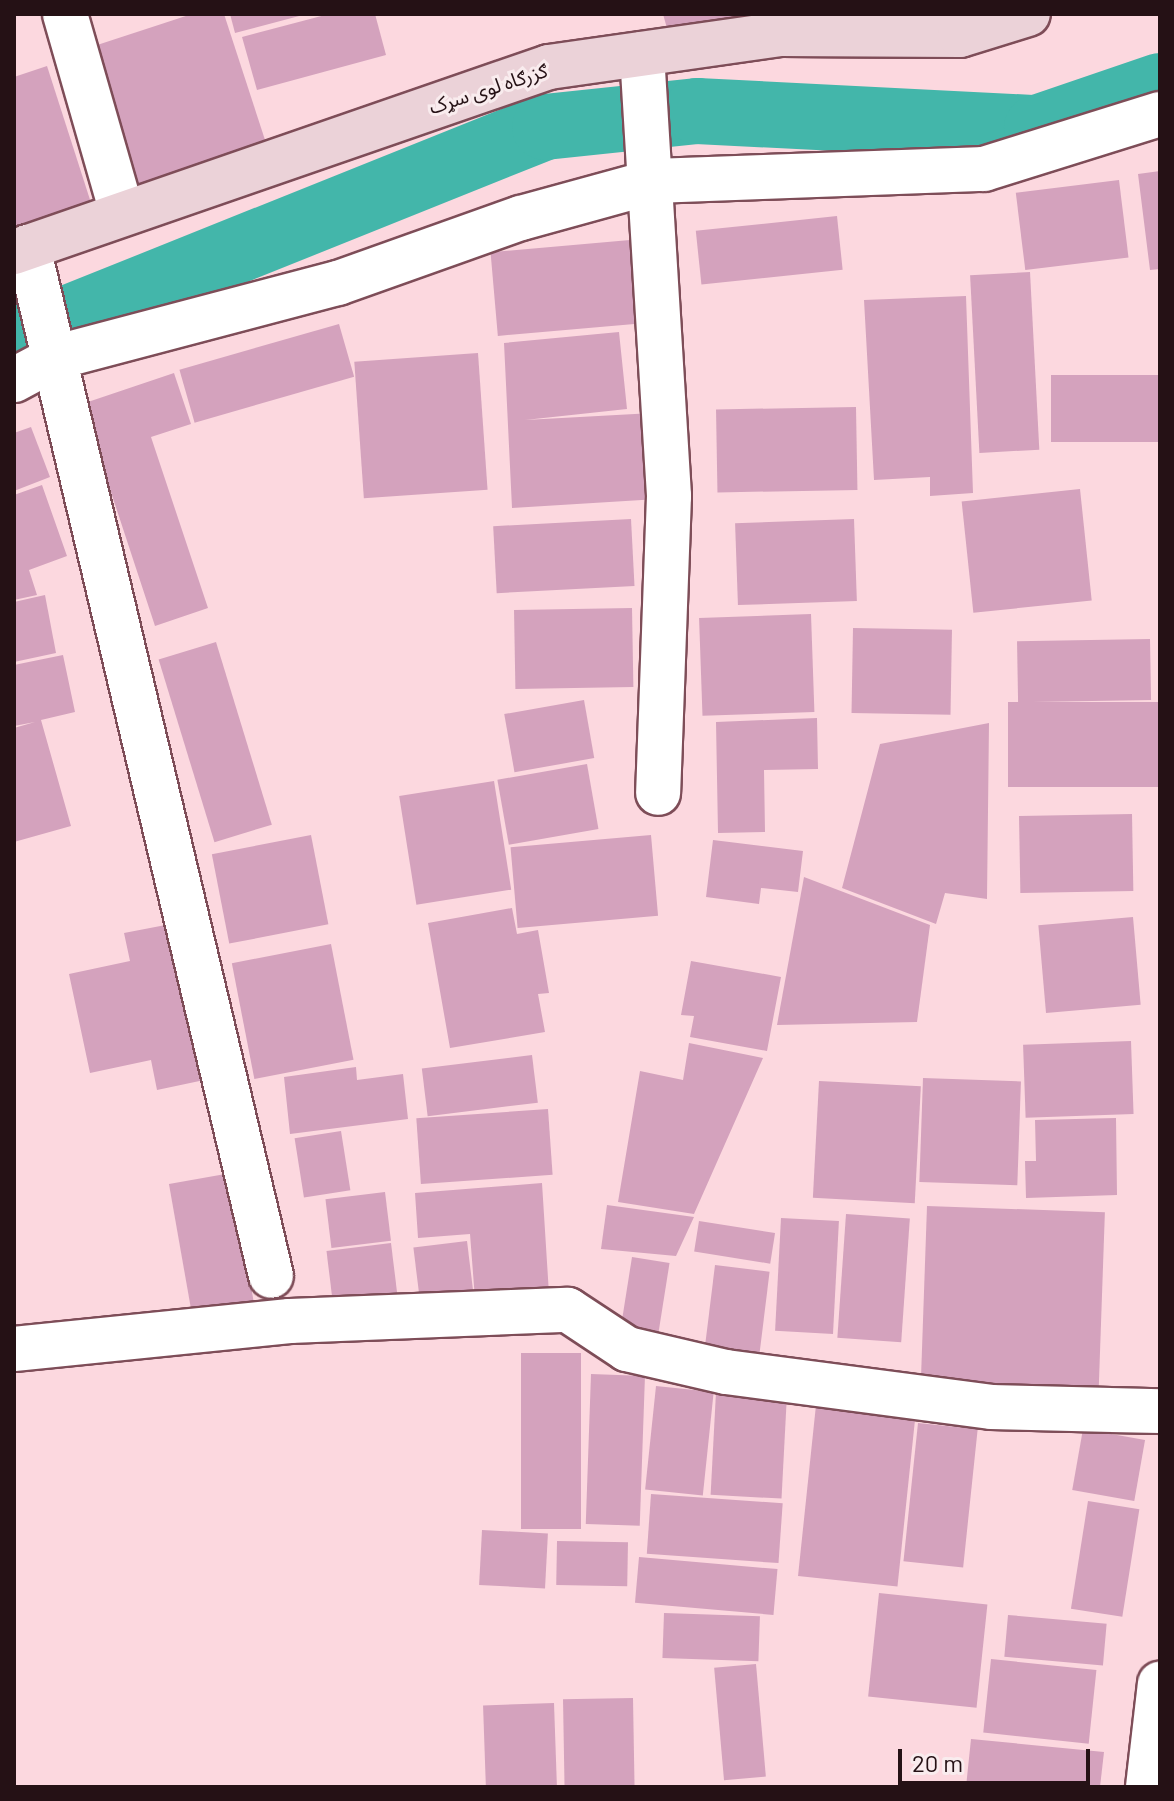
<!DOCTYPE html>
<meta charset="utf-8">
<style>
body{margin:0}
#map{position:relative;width:1174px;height:1801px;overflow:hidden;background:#fcd8df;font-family:Barlow,"Noto Sans Arabic",sans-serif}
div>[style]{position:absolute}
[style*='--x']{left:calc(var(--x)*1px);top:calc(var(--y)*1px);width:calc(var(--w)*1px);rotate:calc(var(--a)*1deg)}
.canal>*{height:66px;margin:-33px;padding:0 33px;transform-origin:33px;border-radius:33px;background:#43b6aa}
.building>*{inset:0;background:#d4a2bd;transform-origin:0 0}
.roads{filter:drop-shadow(2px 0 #7e4d58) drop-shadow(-2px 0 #7e4d58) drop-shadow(0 2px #7e4d58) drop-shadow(0 -2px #7e4d58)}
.street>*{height:44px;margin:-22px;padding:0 22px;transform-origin:22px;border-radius:22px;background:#fff}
.secondary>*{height:44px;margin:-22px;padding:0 22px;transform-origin:22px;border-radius:22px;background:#ebd2d8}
span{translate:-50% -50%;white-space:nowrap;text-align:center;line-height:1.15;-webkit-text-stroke:6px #f9ecee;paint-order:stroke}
.street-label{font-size:20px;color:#251115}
.frame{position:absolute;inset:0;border:16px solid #251115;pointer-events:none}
.scale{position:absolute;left:898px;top:1749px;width:192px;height:36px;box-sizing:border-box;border:4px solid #251115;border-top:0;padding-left:10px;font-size:24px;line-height:28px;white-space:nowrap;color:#251115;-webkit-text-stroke:6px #f9ecee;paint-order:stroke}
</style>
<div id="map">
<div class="canal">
<i style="--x:14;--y:340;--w:572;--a:-21.86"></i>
<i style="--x:545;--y:127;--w:153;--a:-6"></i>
<i style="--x:697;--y:111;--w:340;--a:2.9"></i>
<i style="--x:1037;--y:128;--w:130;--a:-18.9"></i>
</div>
<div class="building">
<i style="clip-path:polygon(192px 14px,224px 14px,266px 143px,133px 187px,88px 48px)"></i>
<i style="clip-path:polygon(230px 14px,303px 14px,303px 15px,235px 33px)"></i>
<i style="clip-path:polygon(329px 14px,375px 14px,386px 55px,257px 90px,242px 37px)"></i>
<i style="clip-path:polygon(663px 14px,736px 14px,738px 20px,670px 39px)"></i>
<i style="clip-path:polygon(47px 66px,92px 206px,14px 231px,14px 77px)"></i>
<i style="clip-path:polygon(1160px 171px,1160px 269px,1150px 270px,1138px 174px)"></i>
<i style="left:1119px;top:180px;width:78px;height:104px;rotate:83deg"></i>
<i style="left:837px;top:216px;width:54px;height:142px;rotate:84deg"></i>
<i style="left:630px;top:240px;width:84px;height:140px;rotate:85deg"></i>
<i style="left:1030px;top:272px;width:178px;height:60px;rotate:87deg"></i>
<i style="clip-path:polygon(966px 296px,973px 493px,930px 496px,930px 477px,874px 480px,864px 300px)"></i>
<i style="left:339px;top:324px;width:55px;height:166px;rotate:74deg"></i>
<i style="clip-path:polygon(619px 332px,627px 409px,525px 420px,653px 413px,658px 499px,512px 508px,504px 343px)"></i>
<i style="left:478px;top:353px;width:137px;height:124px;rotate:86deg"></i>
<i style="clip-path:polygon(174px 373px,191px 424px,151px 437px,208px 608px,155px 626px,82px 404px)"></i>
<i style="left:1160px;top:375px;width:67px;height:109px;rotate:90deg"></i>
<i style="left:856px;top:407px;width:83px;height:140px;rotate:89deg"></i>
<i style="clip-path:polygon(31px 427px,50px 477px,14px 491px,14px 433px)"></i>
<i style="clip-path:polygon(42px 485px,67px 556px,29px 570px,37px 595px,14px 600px,14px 495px)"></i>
<i style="left:1080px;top:489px;width:112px;height:119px;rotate:84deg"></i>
<i style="left:631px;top:519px;width:67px;height:138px;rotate:87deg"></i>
<i style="left:854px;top:519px;width:82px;height:119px;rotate:88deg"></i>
<i style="clip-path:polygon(45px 595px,56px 653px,14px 662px,14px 602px)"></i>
<i style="left:632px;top:608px;width:79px;height:118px;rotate:89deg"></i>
<i style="left:811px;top:614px;width:98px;height:112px;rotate:88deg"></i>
<i style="left:853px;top:628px;width:99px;height:85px;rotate:1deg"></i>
<i style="left:1150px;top:639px;width:61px;height:133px;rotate:89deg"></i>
<i style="left:216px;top:642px;width:191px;height:60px;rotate:73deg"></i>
<i style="clip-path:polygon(63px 655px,75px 712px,41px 720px,71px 826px,14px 842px,14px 728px,35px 722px,14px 726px,14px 665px)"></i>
<i style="left:584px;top:700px;width:59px;height:81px;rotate:80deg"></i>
<i style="left:1160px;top:702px;width:85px;height:152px;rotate:90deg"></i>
<i style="clip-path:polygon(817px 718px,818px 769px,764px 770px,765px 832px,718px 833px,716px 722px)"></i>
<i style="clip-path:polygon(989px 723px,987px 899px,945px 893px,936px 924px,842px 888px,880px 744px)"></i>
<i style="left:587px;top:764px;width:66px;height:91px;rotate:80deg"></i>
<i style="left:494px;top:781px;width:110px;height:96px;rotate:81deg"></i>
<i style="left:1132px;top:814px;width:77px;height:113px;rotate:89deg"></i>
<i style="left:311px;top:835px;width:91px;height:101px;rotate:79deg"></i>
<i style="left:651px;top:835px;width:81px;height:141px;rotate:85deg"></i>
<i style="clip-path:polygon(713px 840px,803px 851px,798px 892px,761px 888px,759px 904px,706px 897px)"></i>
<i style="clip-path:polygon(804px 877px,930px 925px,917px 1022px,777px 1025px)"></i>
<i style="clip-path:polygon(512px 908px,517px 934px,538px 930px,549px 993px,538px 994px,545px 1032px,450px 1048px,428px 923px)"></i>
<i style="left:1133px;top:917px;width:88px;height:95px;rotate:85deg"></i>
<i style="clip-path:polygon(176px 923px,209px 1079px,157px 1090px,151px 1060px,90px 1073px,69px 974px,130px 961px,124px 933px)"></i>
<i style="left:331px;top:944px;width:118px;height:101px;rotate:79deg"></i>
<i style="clip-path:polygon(691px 961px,781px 977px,767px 1051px,690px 1037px,694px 1016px,681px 1015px)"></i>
<i style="left:1131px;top:1041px;width:73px;height:108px;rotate:88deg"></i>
<i style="clip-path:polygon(689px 1043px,763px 1058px,694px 1214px,618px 1202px,640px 1071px,683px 1080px)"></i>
<i style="left:532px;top:1055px;width:48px;height:111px;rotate:83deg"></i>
<i style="clip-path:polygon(356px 1067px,357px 1080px,403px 1074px,408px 1119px,290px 1134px,284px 1077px)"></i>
<i style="left:923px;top:1078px;width:98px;height:104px;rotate:2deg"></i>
<i style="left:819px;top:1081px;width:102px;height:117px;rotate:3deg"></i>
<i style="left:548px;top:1109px;width:66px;height:132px;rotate:86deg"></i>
<i style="clip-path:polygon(1116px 1118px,1117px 1195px,1026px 1198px,1025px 1161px,1036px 1161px,1035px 1120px)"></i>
<i style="left:341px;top:1131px;width:60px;height:47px;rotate:81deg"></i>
<i style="left:231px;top:1173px;width:139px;height:63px;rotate:80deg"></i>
<i style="clip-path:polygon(542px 1183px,549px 1294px,475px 1299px,470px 1234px,418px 1238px,415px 1193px)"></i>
<i style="left:385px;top:1192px;width:49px;height:60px;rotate:83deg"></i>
<i style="clip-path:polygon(607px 1205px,694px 1217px,676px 1256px,601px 1249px)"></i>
<i style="left:927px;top:1206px;width:178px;height:190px;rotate:2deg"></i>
<i style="left:846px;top:1214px;width:64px;height:124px;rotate:4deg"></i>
<i style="left:781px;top:1218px;width:58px;height:113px;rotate:3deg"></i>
<i style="left:699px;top:1221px;width:77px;height:31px;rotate:9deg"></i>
<i style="left:467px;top:1241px;width:50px;height:54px;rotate:83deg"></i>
<i style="left:391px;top:1243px;width:62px;height:65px;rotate:83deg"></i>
<i style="left:632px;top:1257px;width:38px;height:78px;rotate:9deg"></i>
<i style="left:715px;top:1265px;width:55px;height:90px;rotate:7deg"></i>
<i style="left:521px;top:1353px;width:60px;height:176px"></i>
<i style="left:591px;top:1374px;width:54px;height:150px;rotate:2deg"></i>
<i style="left:656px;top:1386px;width:58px;height:104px;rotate:6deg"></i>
<i style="left:716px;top:1392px;width:71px;height:103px;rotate:3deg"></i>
<i style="left:816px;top:1405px;width:100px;height:172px;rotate:6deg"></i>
<i style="left:918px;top:1423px;width:60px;height:139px;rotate:6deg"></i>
<i style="left:1083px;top:1429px;width:63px;height:62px;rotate:10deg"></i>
<i style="left:651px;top:1494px;width:132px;height:60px;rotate:4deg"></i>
<i style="left:1088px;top:1501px;width:52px;height:109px;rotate:9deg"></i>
<i style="left:482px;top:1530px;width:66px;height:55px;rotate:3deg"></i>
<i style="left:557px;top:1541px;width:71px;height:44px;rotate:1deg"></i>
<i style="left:639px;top:1557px;width:139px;height:46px;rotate:5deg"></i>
<i style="left:879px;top:1593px;width:109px;height:104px;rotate:6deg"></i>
<i style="left:664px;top:1613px;width:96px;height:45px;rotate:2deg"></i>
<i style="left:1008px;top:1615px;width:99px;height:42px;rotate:5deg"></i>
<i style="left:991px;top:1659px;width:106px;height:74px;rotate:6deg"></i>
<i style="left:756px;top:1664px;width:113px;height:42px;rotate:85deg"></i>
<i style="left:633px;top:1698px;width:89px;height:70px;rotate:89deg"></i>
<i style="left:554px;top:1703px;width:84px;height:71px;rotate:88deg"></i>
<i style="clip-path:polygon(971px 1739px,1104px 1752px,1100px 1787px,966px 1787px)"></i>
</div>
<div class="roads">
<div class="street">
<i style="--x:65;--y:14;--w:203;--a:74"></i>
<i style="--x:642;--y:54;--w:443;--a:86.5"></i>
<i style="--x:669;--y:496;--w:297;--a:92.1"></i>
<i style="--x:28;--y:247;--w:1057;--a:76.71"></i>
<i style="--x:14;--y:380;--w:49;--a:-28.1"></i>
<i style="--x:57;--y:357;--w:291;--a:-14.8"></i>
<i style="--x:338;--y:283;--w:194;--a:-19.6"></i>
<i style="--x:521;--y:218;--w:139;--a:-15.4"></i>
<i style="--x:655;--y:181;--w:329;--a:-2.1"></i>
<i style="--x:984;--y:169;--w:184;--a:-17.4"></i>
<i style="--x:14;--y:1349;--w:277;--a:-5.8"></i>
<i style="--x:290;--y:1321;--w:278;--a:-2.3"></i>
<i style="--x:568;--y:1310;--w:71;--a:33.5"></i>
<i style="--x:627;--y:1349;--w:102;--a:13.1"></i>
<i style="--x:726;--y:1372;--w:267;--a:7.5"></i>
<i style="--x:991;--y:1407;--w:169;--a:1.4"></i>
<i style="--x:1148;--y:1787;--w:104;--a:-83.4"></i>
</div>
<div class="secondary">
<i style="--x:14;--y:252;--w:566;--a:-19.08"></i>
<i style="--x:549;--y:67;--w:234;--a:-8.1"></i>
<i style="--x:781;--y:34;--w:179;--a:0.3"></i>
<i style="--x:960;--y:35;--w:71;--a:-17.2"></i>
</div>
</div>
<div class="street-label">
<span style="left:488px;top:88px;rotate:-18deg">ګزرګاه لوی سړک</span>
</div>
<div class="frame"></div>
<div class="scale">20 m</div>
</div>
